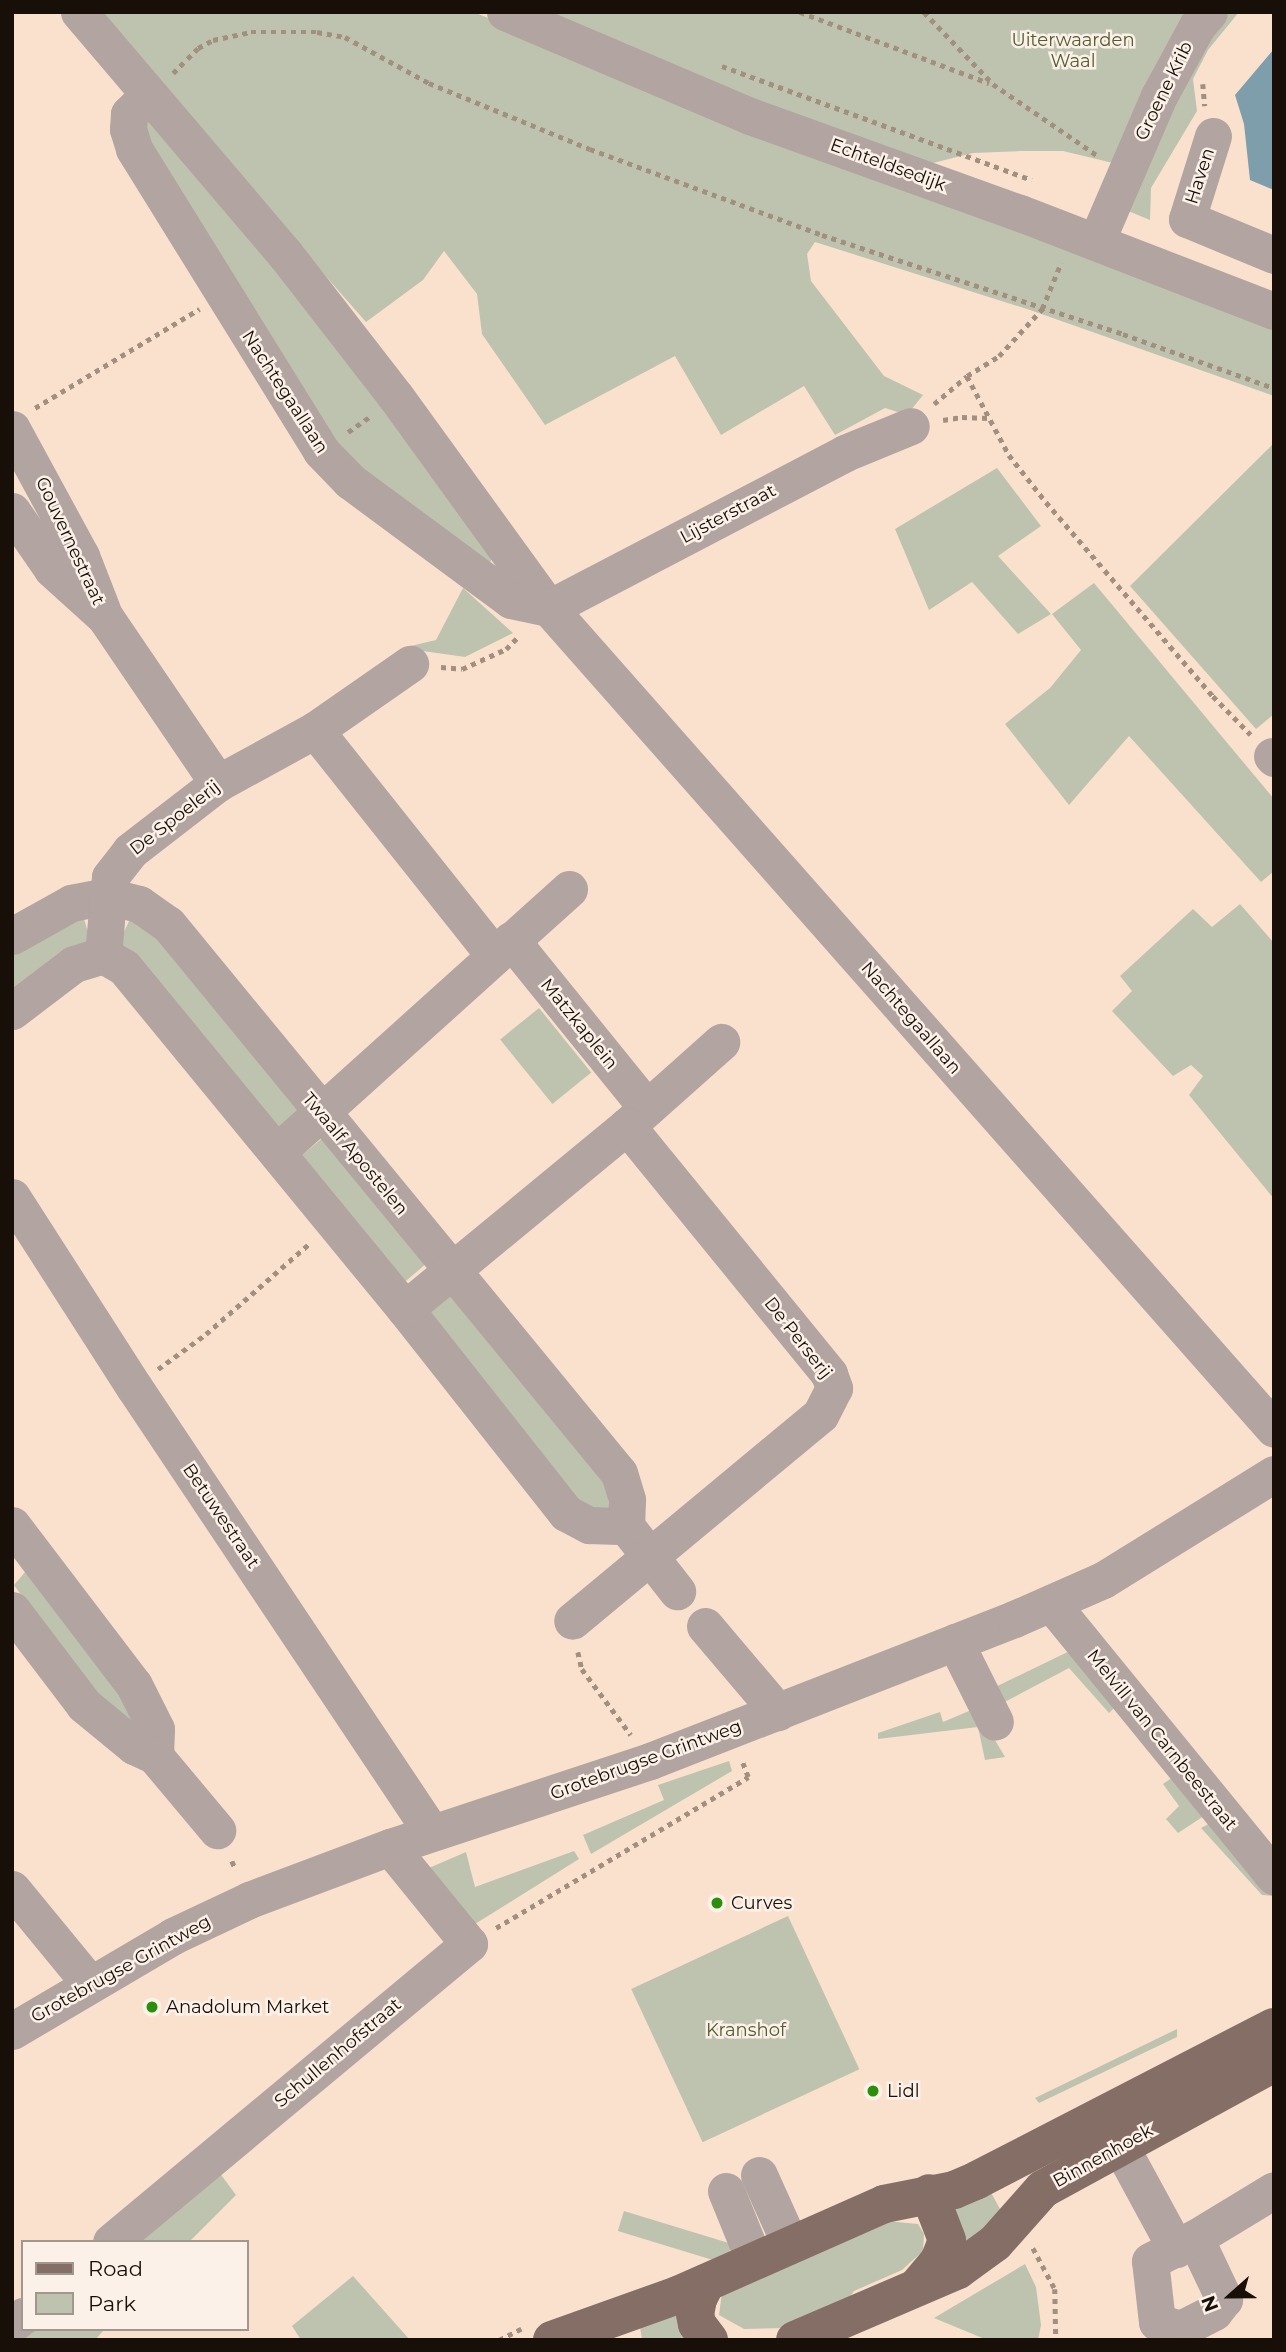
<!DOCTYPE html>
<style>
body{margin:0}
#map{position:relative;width:1286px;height:2352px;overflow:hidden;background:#fae1cd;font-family:Montserrat,sans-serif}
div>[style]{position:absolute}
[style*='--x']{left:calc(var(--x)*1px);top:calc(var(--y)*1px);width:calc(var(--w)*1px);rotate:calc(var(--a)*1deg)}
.green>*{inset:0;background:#bec3af;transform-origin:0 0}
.water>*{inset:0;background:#7e9eac}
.path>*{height:4.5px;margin-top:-2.25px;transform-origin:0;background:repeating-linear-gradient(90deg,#a28f80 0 5px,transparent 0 10px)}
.minor>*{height:37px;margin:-18.5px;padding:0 18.5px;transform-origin:18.5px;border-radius:18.5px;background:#b2a4a0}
.major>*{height:38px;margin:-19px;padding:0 19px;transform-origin:19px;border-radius:19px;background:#856e66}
.dots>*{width:19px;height:19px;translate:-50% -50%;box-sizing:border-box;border:4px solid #fbf1e9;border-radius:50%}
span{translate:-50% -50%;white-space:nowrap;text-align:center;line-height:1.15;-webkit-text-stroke:5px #fbf1e9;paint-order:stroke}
.park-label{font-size:18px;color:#545d2d}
.street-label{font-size:18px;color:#170f08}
.poi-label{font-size:18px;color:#170f08}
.left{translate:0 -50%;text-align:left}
.frame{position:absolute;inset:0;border:14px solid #170f08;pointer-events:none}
.legend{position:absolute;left:21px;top:2240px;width:228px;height:91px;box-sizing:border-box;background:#fbf1e9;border:2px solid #a0978f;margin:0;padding:9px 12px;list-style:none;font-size:21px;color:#170f08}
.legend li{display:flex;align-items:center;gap:14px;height:35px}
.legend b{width:35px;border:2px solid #a0978f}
.north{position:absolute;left:1195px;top:2261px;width:70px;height:70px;-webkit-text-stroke:5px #fbf1e9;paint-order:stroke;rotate:249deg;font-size:19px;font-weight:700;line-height:28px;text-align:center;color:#170f08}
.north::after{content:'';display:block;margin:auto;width:24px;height:32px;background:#170f08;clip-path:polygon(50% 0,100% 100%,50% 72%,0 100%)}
</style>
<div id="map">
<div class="green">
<i style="clip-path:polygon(93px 12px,473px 12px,1274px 324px,1274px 396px,1030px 310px,815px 242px,807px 254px,811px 281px,884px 376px,923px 395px,907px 415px,885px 408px,835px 435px,804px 386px,721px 435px,675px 356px,545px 425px,482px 334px,477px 294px,444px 251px,423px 280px,366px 322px)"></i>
<i style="clip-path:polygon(531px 12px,1201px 12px,1113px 163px,1063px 151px,1021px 151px,973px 153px,925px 165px)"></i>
<i style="clip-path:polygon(1219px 12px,1239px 12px,1208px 50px,1193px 79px,1197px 111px,1151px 188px,1150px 220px,1121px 208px)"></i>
<i style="clip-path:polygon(148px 110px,286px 266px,494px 556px,487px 567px,336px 457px,138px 120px)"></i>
<i style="clip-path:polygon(1274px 443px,1274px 714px,1256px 729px,1130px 586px)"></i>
<i style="clip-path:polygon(997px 468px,1041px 526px,998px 556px,1051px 614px,1018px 634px,972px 582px,929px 610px,895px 529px)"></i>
<i style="clip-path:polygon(1094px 583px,1274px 799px,1274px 871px,1261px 882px,1129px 736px,1069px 805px,1005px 724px,1050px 688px,1081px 650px,1052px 614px)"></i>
<i style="clip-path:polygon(463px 588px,513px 633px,465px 657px,402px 648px,436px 640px)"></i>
<i style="clip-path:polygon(1240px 904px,1274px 943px,1274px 1199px,1189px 1095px,1203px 1076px,1191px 1065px,1173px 1076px,1112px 1011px,1132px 991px,1120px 976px,1193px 909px,1212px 927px)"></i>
<i style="clip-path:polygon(81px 909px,91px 942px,12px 997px,12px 951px)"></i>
<i style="clip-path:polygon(133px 913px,146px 923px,305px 1112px,275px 1137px,116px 948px)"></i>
<i style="left:539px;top:1008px;width:83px;height:50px;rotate:51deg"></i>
<i style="left:325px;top:1136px;width:163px;height:39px;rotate:50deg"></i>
<i style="clip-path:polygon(450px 1288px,606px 1478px,610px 1513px,586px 1512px,420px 1313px)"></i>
<i style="clip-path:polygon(32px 1564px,149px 1735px,92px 1696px,14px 1585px)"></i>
<i style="clip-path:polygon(1076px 1648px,1121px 1701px,1109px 1713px,1069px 1668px,997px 1706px,987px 1691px)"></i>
<i style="clip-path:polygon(976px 1708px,1005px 1757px,985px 1760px,978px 1727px,878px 1739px,878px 1733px,940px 1712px,943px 1722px)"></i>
<i style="clip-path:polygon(729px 1761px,732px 1771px,591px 1854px,583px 1835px,664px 1800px,658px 1785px)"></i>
<i style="clip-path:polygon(1179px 1773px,1210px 1812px,1178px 1833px,1166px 1819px,1179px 1806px,1163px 1784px)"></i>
<i style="clip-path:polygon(1218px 1819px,1274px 1888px,1274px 1896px,1262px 1895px,1201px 1828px)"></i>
<i style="clip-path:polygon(574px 1851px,579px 1859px,467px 1929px,422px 1871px,466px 1852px,475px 1887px)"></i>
<i style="left:788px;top:1916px;width:169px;height:173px;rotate:65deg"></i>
<i style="clip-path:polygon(1177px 2029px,1177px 2037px,1039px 2103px,1035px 2098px)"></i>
<i style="clip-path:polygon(216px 2168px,236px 2195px,189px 2242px,127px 2242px)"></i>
<i style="clip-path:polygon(989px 2189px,1005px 2218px,954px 2259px,952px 2205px)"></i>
<i style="clip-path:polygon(886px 2221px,918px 2224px,924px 2234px,923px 2251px,902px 2270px,854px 2291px,842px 2307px,787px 2328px,744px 2329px,719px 2315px,722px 2292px)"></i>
<i style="left:732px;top:2244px;width:21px;height:113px;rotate:107deg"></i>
<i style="clip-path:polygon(1025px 2264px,1036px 2287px,1041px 2325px,1038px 2340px,987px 2340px,934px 2318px)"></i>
<i style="clip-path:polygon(353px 2276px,410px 2340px,301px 2340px,292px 2326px)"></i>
<i style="clip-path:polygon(683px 2304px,691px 2340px,642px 2340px,639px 2320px)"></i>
<i style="clip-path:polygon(28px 2329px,105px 2329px,95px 2340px,14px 2340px)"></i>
</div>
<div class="water">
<i style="clip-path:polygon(1274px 49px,1274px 190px,1250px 180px,1244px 124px,1235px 95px)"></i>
</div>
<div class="path">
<i style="--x:800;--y:12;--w:202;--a:20.6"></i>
<i style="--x:924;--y:12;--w:100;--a:46.2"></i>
<i style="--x:993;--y:84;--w:127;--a:34.4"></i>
<i style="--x:722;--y:66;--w:330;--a:20.2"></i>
<i style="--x:173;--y:73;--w:35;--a:-45"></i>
<i style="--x:198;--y:48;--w:17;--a:-28"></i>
<i style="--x:213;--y:40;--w:39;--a:-12"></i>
<i style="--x:251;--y:32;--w:66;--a:0"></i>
<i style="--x:317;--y:32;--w:28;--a:10"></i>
<i style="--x:345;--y:37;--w:96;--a:28.7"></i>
<i style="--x:429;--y:83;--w:174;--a:22.3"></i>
<i style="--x:590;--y:149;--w:247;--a:20.3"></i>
<i style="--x:822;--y:235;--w:317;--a:18.2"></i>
<i style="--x:1123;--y:334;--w:160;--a:19.7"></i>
<i style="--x:1203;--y:84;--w:22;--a:85"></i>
<i style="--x:967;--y:376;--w:89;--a:62"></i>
<i style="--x:1009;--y:455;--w:60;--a:51.8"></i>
<i style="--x:1046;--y:502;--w:256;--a:49.3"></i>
<i style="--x:1213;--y:696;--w:54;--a:45.7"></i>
<i style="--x:934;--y:404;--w:43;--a:-40.3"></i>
<i style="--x:967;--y:376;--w:38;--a:-32"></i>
<i style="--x:999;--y:356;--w:64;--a:-47.5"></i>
<i style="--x:1042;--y:309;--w:50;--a:-67.6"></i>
<i style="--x:35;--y:408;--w:192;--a:-31.1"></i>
<i style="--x:943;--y:420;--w:19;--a:-9"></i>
<i style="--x:962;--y:417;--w:26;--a:2"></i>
<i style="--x:348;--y:432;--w:29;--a:-35"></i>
<i style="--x:441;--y:667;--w:21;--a:5"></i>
<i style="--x:462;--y:669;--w:48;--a:-24.4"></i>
<i style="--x:506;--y:649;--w:20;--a:-45"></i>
<i style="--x:158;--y:1369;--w:59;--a:-36.1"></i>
<i style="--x:206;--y:1334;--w:138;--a:-41.2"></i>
<i style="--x:578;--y:1652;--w:17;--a:77"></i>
<i style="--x:582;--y:1669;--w:82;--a:53.4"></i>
<i style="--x:232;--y:1861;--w:10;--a:66"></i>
<i style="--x:496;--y:1928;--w:294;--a:-30.9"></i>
<i style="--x:748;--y:1777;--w:19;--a:-111"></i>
<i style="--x:1033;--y:2248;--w:47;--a:61.8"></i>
<i style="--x:1055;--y:2289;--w:51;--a:88.9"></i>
<i style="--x:499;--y:2340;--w:25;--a:-27"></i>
</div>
<div class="minor">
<i style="--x:79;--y:12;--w:318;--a:49.6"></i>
<i style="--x:285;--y:254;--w:181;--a:52.2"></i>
<i style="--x:396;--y:397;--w:261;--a:54.1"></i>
<i style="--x:549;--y:608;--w:1095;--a:48.55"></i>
<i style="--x:505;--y:12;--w:266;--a:23"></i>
<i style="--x:750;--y:116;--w:287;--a:19.8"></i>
<i style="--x:1020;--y:213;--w:272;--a:21.1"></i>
<i style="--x:148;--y:95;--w:27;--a:135"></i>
<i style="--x:129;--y:114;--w:15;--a:94"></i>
<i style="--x:128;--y:129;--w:21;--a:73"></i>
<i style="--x:134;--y:149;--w:355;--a:58.2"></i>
<i style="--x:321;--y:451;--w:42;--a:46"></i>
<i style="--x:350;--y:481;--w:200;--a:36.5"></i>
<i style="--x:511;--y:600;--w:39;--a:12"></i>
<i style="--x:1213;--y:136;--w:87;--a:107.4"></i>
<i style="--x:1187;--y:219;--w:94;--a:22.5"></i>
<i style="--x:1096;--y:242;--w:159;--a:-66.7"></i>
<i style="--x:1159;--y:96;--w:80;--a:-61.5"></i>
<i style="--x:1197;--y:26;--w:18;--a:-49"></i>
<i style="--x:12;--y:429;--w:145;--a:61.5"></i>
<i style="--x:81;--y:556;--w:58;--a:68.7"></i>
<i style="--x:12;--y:511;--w:70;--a:55.4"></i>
<i style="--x:52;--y:569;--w:72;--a:42.2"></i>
<i style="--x:105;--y:617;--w:201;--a:55.8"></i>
<i style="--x:549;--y:608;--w:334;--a:-27.6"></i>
<i style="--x:845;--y:453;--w:71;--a:-22.2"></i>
<i style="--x:315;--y:730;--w:288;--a:51.5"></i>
<i style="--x:1272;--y:756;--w:3;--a:45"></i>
<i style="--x:12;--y:936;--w:68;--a:-29.2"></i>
<i style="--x:71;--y:903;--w:37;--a:-11"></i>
<i style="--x:107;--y:896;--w:33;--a:14"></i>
<i style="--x:139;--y:904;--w:35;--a:35"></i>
<i style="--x:168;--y:924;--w:710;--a:50.6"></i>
<i style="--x:619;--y:1473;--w:28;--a:73"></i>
<i style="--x:627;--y:1500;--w:26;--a:92"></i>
<i style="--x:626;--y:1526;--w:83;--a:51.9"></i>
<i style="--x:511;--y:940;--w:216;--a:51"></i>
<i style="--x:103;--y:955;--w:78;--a:-84.9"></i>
<i style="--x:110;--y:877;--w:33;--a:-52"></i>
<i style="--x:130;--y:851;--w:111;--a:-37.7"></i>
<i style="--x:218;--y:783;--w:111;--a:-28.7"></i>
<i style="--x:315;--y:730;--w:116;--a:-34.8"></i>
<i style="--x:12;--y:1011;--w:78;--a:-37.2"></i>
<i style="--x:74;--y:964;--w:30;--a:-17"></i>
<i style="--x:103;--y:955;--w:24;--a:30"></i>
<i style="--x:124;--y:967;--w:443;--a:50.6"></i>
<i style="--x:405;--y:1309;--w:260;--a:51.7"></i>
<i style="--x:566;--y:1513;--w:26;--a:28"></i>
<i style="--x:589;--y:1525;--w:37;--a:2"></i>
<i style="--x:628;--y:1125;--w:125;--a:-41.7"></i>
<i style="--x:277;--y:1152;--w:393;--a:-42"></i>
<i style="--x:12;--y:1197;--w:226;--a:57.3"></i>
<i style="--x:134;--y:1387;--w:536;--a:56.25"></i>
<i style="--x:405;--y:1309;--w:288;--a:-39.5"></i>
<i style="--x:627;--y:1126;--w:320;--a:50.8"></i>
<i style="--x:829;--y:1374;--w:15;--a:70"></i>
<i style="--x:834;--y:1388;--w:30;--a:117"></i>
<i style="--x:820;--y:1415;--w:322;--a:140.3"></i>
<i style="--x:12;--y:1525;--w:201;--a:52.7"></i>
<i style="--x:134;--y:1685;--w:49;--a:63.4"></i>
<i style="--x:156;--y:1729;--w:27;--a:92"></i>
<i style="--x:1051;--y:1603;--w:353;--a:50.8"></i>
<i style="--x:12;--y:1610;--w:119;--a:52.8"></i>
<i style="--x:84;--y:1705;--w:65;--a:39.4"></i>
<i style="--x:134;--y:1746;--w:23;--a:25"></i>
<i style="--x:155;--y:1756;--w:97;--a:50"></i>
<i style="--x:705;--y:1626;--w:113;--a:49.7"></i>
<i style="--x:955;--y:1642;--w:89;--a:63.4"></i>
<i style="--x:12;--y:1889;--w:123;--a:50.6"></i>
<i style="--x:12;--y:2031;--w:187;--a:-30.5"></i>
<i style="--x:173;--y:1936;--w:84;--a:-25.3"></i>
<i style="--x:249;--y:1900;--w:151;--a:-20.6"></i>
<i style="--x:390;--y:1847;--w:274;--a:-18.3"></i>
<i style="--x:650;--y:1761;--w:391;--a:-21.3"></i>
<i style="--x:1014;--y:1619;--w:97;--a:-23.7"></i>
<i style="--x:1103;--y:1580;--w:201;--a:-31.8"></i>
<i style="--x:1106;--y:2120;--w:147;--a:61.5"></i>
<i style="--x:759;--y:2175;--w:76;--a:65.8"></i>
<i style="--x:726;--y:2191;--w:74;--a:67.9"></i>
<i style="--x:1195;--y:2238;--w:68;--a:64.6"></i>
<i style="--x:1224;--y:2299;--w:16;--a:128"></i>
<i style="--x:1214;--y:2312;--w:38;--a:153"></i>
<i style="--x:1180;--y:2329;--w:24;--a:-163"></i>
<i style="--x:1157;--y:2322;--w:61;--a:-96.5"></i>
<i style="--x:1150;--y:2261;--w:51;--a:-27.1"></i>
<i style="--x:1195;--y:2238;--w:92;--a:-31.3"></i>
<i style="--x:111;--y:2242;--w:466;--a:-39.8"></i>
<i style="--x:469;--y:1944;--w:125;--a:-129.2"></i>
<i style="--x:12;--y:2324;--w:14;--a:-36"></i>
</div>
<div class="major">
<i style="--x:706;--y:2283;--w:18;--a:117"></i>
<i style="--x:698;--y:2299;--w:15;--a:101"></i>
<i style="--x:695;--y:2314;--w:10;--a:79"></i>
<i style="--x:697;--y:2324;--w:20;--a:53"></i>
<i style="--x:917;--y:2287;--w:34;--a:-50"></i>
<i style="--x:939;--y:2261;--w:22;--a:-69"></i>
<i style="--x:947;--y:2240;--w:50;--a:-111"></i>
<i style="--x:552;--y:2340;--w:134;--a:-19.7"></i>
<i style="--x:678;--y:2295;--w:225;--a:-23.8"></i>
<i style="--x:884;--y:2204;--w:71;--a:-11.3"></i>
<i style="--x:954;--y:2190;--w:25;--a:-23"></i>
<i style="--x:977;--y:2180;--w:334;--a:-27.3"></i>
<i style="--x:795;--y:2340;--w:177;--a:-23.2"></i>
<i style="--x:958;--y:2270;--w:46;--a:-36.1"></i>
<i style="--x:995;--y:2243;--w:72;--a:-48.4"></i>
<i style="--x:1043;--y:2189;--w:263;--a:-28.6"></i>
</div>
<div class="dots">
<i style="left:717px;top:1903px;background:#2c8f0b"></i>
<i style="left:152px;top:2007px;background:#2c8f0b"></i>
<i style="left:873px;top:2091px;background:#2c8f0b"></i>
</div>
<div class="park-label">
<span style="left:1073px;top:51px">Uiterwaarden<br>Waal</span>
<span style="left:746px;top:2030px">Kranshof</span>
</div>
<div class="street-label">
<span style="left:1164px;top:91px;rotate:-64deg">Groene Krib</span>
<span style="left:888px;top:165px;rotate:20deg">Echteldsedijk</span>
<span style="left:1200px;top:176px;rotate:-72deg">Haven</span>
<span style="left:285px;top:392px;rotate:57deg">Nachtegaallaan</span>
<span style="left:728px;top:514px;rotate:-28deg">Lijsterstraat</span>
<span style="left:70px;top:541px;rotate:65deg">Gouvernestraat</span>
<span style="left:175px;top:818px;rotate:-38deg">De Spoelerij</span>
<span style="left:911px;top:1018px;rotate:49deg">Nachtegaallaan</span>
<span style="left:579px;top:1024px;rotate:51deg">Matzkaplein</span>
<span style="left:355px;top:1154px;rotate:50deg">Twaalf Apostelen</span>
<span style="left:798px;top:1338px;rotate:52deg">De Perserij</span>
<span style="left:221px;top:1516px;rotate:56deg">Betuwestraat</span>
<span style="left:1162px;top:1740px;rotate:51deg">Melvill van Carnbeestraat</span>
<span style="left:646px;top:1760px;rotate:-20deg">Grotebrugse Grintweg</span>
<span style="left:121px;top:1969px;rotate:-29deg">Grotebrugse Grintweg</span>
<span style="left:338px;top:2053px;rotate:-40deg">Schullenhofstraat</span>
<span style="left:1103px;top:2156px;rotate:-29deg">Binnenhoek</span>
</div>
<div class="poi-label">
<span class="left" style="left:731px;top:1903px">Curves</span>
<span class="left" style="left:166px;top:2007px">Anadolum Market</span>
<span class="left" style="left:887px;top:2091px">Lidl</span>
</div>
<div class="frame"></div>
<ul class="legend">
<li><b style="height:9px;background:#856e66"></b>Road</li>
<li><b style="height:19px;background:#bec3af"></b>Park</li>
</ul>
<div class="north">N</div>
</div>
